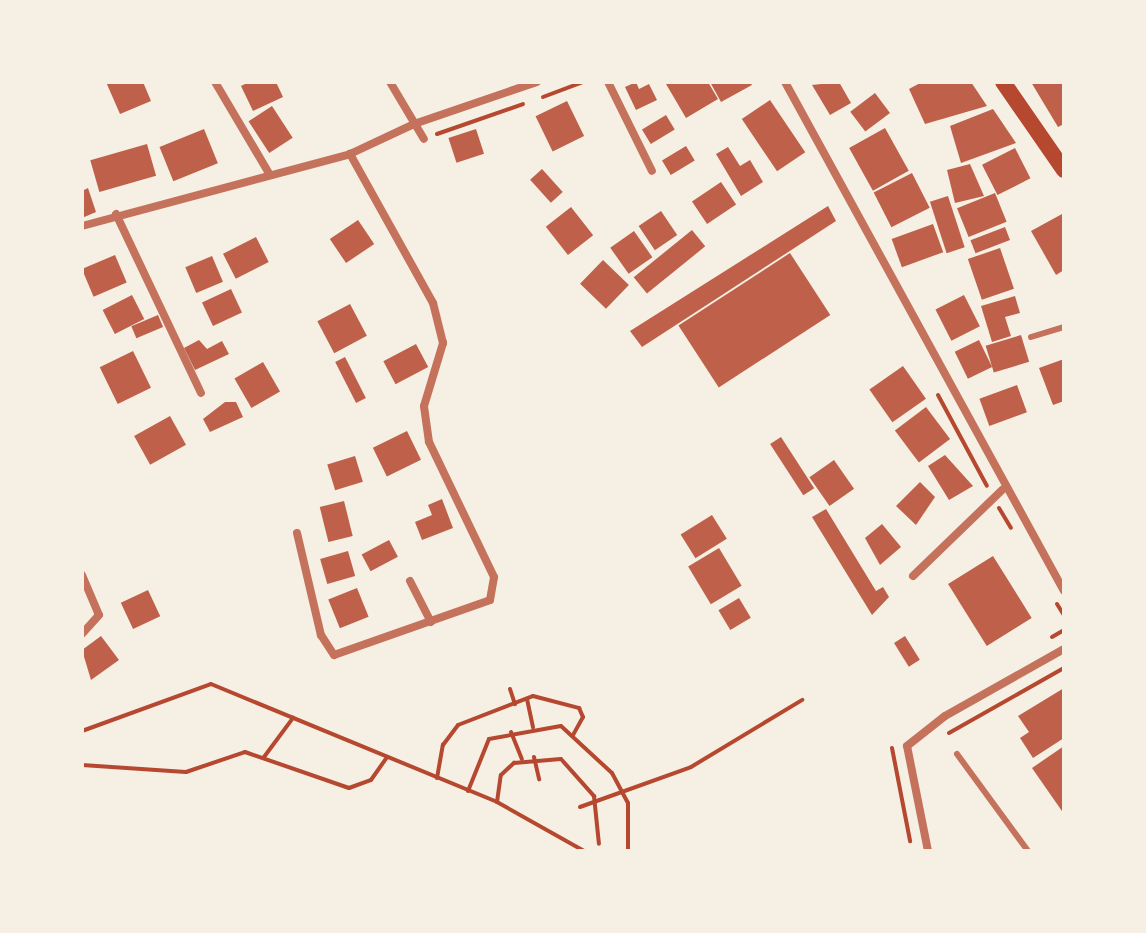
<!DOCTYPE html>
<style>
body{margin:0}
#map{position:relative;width:1146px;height:933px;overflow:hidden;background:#f6efe4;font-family:"Zilla Slab",serif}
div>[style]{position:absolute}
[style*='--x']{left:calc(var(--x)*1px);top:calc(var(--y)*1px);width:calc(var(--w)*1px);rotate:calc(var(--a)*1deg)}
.building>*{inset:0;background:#bf614a;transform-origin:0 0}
.path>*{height:4px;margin:-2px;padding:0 2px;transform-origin:2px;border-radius:2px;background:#b5482f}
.service>*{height:6px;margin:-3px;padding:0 3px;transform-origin:3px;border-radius:3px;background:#c5725c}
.minor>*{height:8px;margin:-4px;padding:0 4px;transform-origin:4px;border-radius:4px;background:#c5725c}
.secondary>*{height:16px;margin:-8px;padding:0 8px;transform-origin:8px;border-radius:8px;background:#b5482f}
span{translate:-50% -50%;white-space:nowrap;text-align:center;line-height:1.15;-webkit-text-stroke:7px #f6efe4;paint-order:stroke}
.frame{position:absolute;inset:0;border:84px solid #f6efe4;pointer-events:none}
</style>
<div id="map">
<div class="building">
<i style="clip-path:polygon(106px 82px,143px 82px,151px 101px,120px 114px)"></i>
<i style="clip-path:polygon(249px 82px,276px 82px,283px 97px,253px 111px,241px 86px)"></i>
<i style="clip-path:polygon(636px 82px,639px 89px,649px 84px,657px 100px,636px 110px,625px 87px)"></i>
<i style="clip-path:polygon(708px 82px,718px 99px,686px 118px,666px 84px)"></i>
<i style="clip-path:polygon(710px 82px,750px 82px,752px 85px,721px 102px)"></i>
<i style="clip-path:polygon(839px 82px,851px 103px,830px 115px,812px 85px)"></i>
<i style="clip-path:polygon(922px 82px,971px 82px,987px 106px,925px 124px,909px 89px)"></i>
<i style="clip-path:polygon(1031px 82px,1064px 82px,1064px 124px,1058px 127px)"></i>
<i style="left:875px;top:93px;width:25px;height:31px;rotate:53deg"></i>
<i style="left:770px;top:100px;width:63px;height:34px;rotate:56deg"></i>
<i style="left:567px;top:101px;width:39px;height:35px;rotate:64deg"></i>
<i style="left:272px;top:106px;width:38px;height:28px;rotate:57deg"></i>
<i style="clip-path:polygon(993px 109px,1016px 143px,961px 163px,950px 126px)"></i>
<i style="left:666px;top:115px;width:17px;height:28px;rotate:59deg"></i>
<i style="left:885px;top:128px;width:49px;height:41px;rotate:61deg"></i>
<i style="left:204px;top:129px;width:37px;height:48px;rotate:68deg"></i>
<i style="left:476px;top:129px;width:26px;height:29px;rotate:72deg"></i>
<i style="left:147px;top:144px;width:33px;height:59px;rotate:74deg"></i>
<i style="left:686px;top:146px;width:17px;height:28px;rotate:59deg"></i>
<i style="clip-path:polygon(728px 147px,740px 166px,750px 160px,763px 182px,741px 196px,716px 154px)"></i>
<i style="left:1015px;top:148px;width:34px;height:37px;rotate:63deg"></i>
<i style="clip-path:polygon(970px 164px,984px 196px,955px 203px,947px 170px)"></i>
<i style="left:542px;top:169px;width:31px;height:16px;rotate:48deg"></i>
<i style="left:912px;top:173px;width:39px;height:43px;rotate:63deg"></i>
<i style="left:721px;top:182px;width:27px;height:35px;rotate:56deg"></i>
<i style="clip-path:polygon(88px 188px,96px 212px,82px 218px,82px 191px)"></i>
<i style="left:995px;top:193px;width:31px;height:41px;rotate:68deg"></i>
<i style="left:948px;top:196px;width:54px;height:19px;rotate:72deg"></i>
<i style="clip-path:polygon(828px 206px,836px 221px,642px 347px,630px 331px)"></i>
<i style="left:571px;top:207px;width:36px;height:32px;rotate:52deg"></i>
<i style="left:661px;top:211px;width:29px;height:27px;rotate:56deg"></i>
<i style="clip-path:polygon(1062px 214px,1064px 270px,1056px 275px,1031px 231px)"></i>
<i style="left:358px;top:220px;width:29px;height:34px;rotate:56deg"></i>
<i style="left:933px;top:224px;width:30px;height:44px;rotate:70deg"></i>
<i style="left:1005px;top:227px;width:14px;height:37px;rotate:69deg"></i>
<i style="left:692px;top:230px;width:21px;height:75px;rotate:51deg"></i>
<i style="left:634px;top:231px;width:32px;height:29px;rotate:55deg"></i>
<i style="left:256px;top:237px;width:28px;height:37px;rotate:63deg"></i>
<i style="left:1000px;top:248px;width:43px;height:34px;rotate:71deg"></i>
<i style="left:790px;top:253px;width:74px;height:133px;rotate:57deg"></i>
<i style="left:115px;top:255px;width:30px;height:36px;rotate:67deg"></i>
<i style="left:212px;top:256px;width:28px;height:29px;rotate:67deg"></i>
<i style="left:603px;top:260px;width:36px;height:33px;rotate:44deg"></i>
<i style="left:231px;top:289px;width:26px;height:32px;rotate:65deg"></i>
<i style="left:132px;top:295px;width:27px;height:33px;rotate:63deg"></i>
<i style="left:964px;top:295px;width:35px;height:32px;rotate:63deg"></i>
<i style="clip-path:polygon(1015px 296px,1020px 313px,1005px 317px,1011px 336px,992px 342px,981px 306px)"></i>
<i style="left:350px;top:304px;width:36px;height:37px;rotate:62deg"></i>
<i style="left:158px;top:315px;width:13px;height:29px;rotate:67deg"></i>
<i style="left:1021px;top:335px;width:28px;height:37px;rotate:73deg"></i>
<i style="clip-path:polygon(199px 340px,207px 349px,222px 341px,229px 354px,195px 370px,184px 348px)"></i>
<i style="left:979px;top:340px;width:30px;height:27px;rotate:64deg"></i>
<i style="left:416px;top:344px;width:26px;height:37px;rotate:62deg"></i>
<i style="left:133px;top:351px;width:41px;height:37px;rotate:64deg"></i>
<i style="left:345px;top:357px;width:46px;height:11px;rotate:63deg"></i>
<i style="clip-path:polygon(1064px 359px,1064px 401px,1053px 405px,1039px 368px)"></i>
<i style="left:263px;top:362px;width:34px;height:33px;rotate:60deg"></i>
<i style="left:903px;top:366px;width:40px;height:41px;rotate:55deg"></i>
<i style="left:1017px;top:385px;width:29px;height:40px;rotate:70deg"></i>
<i style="clip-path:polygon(225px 402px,236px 402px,243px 417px,210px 432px,203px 419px)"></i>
<i style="left:926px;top:407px;width:40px;height:39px;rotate:53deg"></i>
<i style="left:170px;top:416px;width:33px;height:41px;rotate:61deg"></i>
<i style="left:407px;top:431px;width:32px;height:38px;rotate:64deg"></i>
<i style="left:781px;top:437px;width:61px;height:13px;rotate:57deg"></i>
<i style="clip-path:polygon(945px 455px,973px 486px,949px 500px,928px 466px)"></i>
<i style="left:355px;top:456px;width:27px;height:29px;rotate:73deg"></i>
<i style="left:834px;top:460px;width:35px;height:30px;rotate:55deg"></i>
<i style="clip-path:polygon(920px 482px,935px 497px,916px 525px,896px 506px)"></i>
<i style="clip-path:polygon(442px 499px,453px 528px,422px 540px,415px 522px,432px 515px,428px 505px)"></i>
<i style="left:344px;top:501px;width:36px;height:25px;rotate:76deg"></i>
<i style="clip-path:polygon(826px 509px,876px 591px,883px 587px,889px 597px,872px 615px,812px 517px)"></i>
<i style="left:712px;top:515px;width:28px;height:37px;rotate:58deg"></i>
<i style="clip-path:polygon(882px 524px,901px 547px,880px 565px,865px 538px)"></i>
<i style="left:389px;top:540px;width:19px;height:31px;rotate:62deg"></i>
<i style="left:719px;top:548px;width:44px;height:36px;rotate:59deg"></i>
<i style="left:348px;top:551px;width:26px;height:29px;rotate:74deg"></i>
<i style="left:993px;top:556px;width:73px;height:53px;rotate:58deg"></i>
<i style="left:357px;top:588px;width:31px;height:31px;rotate:68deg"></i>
<i style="left:148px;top:590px;width:29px;height:30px;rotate:65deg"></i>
<i style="left:739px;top:598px;width:23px;height:24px;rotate:59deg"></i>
<i style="clip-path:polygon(101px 636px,119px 660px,91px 680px,82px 650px)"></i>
<i style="left:905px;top:636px;width:28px;height:13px;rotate:58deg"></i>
<i style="clip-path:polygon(1064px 688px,1064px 738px,1033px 758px,1020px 738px,1029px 732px,1018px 716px)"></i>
<i style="clip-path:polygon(1064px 746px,1064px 814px,1032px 768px)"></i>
</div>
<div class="path">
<i style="--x:543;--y:97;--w:43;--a:-20.6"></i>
<i style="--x:437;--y:134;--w:91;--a:-19.2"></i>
<i style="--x:938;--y:395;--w:103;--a:61.7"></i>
<i style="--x:999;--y:508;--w:23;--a:59"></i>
<i style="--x:1057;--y:604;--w:13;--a:58"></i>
<i style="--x:1052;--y:637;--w:14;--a:-30"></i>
<i style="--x:510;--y:689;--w:16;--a:72"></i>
<i style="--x:527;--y:699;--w:29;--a:78"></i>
<i style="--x:82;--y:731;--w:137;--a:-20"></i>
<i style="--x:211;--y:684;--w:309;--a:22.4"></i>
<i style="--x:497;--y:802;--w:100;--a:29.4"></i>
<i style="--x:511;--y:732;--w:29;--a:68"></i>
<i style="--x:949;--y:733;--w:132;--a:-29.5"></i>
<i style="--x:892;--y:748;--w:95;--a:79"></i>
<i style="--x:264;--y:757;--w:49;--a:-53.4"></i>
<i style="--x:534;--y:757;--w:23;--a:77"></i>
<i style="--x:82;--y:765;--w:104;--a:3.9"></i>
<i style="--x:186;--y:772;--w:62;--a:-18.7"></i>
<i style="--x:245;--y:752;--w:110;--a:19.1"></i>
<i style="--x:349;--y:788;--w:23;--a:-20"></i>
<i style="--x:371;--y:780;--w:28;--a:-55"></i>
<i style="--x:437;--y:778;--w:34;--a:-80"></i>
<i style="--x:443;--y:745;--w:25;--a:-53"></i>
<i style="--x:458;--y:725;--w:80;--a:-21.1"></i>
<i style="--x:533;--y:696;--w:48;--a:14.6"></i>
<i style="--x:579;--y:708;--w:10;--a:66"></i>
<i style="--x:583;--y:717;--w:21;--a:119"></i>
<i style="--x:468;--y:791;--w:56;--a:-68"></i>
<i style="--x:489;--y:739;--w:73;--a:-10.2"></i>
<i style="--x:561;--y:726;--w:69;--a:42.7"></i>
<i style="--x:612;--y:773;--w:34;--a:62"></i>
<i style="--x:628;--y:803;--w:47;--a:90"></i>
<i style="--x:497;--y:802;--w:27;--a:-82"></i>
<i style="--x:501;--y:775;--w:18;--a:-43"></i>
<i style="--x:514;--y:763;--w:47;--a:-4.9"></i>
<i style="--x:561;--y:759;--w:50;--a:48.3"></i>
<i style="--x:594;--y:796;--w:48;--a:84.1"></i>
<i style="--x:580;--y:807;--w:118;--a:-19.8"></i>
<i style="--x:691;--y:767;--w:130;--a:-31.1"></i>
</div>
<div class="service">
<i style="--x:1031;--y:337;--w:34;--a:-17"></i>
<i style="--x:957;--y:754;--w:120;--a:53.8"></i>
</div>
<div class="minor">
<i style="--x:215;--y:82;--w:108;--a:59.4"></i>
<i style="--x:390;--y:82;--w:66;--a:59.2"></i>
<i style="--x:608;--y:82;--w:99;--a:63.7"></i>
<i style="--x:785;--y:82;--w:580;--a:61.27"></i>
<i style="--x:116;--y:214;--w:198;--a:64.6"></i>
<i style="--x:82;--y:226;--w:278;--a:-15"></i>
<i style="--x:350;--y:154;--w:71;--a:-25.1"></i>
<i style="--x:414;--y:124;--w:130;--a:-18.9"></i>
<i style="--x:297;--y:533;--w:105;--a:76.8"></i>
<i style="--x:321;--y:635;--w:24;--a:57"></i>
<i style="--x:334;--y:655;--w:165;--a:-19.4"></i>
<i style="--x:490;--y:600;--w:23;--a:-80"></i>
<i style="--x:494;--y:577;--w:150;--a:-115.7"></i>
<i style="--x:429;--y:442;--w:36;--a:-98"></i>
<i style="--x:424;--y:406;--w:66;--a:-73.2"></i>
<i style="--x:443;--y:343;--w:41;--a:-104"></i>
<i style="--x:433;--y:303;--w:171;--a:-119.1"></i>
<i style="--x:82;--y:575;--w:43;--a:67"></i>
<i style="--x:99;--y:615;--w:25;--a:132"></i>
<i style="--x:913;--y:576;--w:124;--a:-44"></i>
<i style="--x:410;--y:581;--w:46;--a:62.9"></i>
<i style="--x:928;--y:851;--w:107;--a:-101.3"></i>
<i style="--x:907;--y:746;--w:48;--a:-38.3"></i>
<i style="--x:945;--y:716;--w:137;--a:-29.4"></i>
</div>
<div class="secondary">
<i style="--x:1003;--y:82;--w:107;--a:55.3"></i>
</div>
<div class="frame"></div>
</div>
